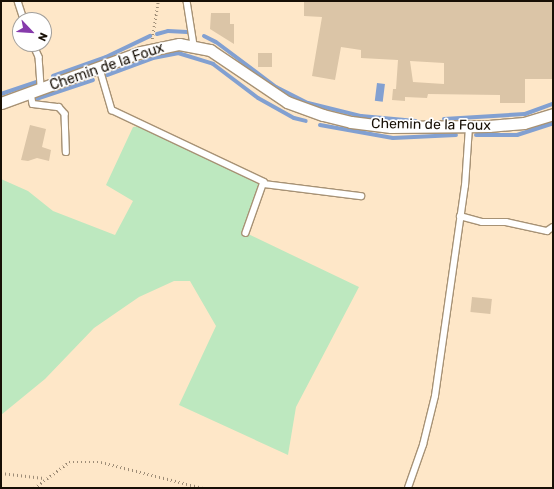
<!DOCTYPE html>
<style>
body{margin:0}
#map{position:relative;width:554px;height:489px;overflow:hidden;background:#fee7c8;font-family:Rubik,sans-serif}
div>[style]{position:absolute}
[style*='--x']{left:calc(var(--x)*1px);top:calc(var(--y)*1px);width:calc(var(--w)*1px);rotate:calc(var(--a)*1deg)}
.green>*{inset:0;background:#bde8bf}
.water>*{inset:0;background:#82a0d1;transform-origin:0 0}
.stream>*{height:4px;margin:-2px;padding:0 2px;transform-origin:2px;border-radius:2px;background:#82a0d1}
.building>*{inset:0;background:#dbc5a7;transform-origin:0 0}
.path>*{height:2.5px;margin-top:-1.25px;transform-origin:0;background:repeating-linear-gradient(90deg,#9e8d77 0 1px,transparent 0 4px)}
.roads{filter:drop-shadow(1px 0 #a79275) drop-shadow(-1px 0 #a79275) drop-shadow(0 1px #a79275) drop-shadow(0 -1px #a79275)}
.service>*{height:5.5px;margin:-2.75px;padding:0 2.75px;transform-origin:2.75px;border-radius:2.75px;background:#fff}
.minor>*{height:11px;margin:-5.5px;padding:0 5.5px;transform-origin:5.5px;border-radius:5.5px;background:#fff}
span{translate:-50% -50%;white-space:nowrap;text-align:center;line-height:1.15;-webkit-text-stroke:3.5px #fff;paint-order:stroke}
.street-label{font-size:14px;color:#170f05}
.frame{position:absolute;inset:0;border:2px solid #170f05;pointer-events:none}
.north{position:absolute;left:12px;top:12px;width:40px;height:40px;box-sizing:border-box;background:#fff;border:1px solid #a29f9b;border-radius:50%;rotate:115deg;font-size:11px;font-weight:700;line-height:16px;text-align:center;color:#170f05}
.north::after{content:'';display:block;margin:auto;width:14px;height:18px;background:#863aab;clip-path:polygon(50% 0,100% 100%,50% 72%,0 100%)}
</style>
<div id="map">
<div class="green">
<i style="clip-path:polygon(149px 125px,264px 182px,246px 233px,359px 287px,296px 407px,288px 455px,179px 405px,216px 326px,190px 281px,174px 281px,139px 297px,94px 328px,45px 379px,1px 415px,1px 179px,28px 191px,53px 211px,115px 235px,133px 201px,106px 185px,133px 127px)"></i>
</div>
<div class="water">
<i style="left:377px;top:83px;width:8px;height:18px;rotate:7deg"></i>
</div>
<div class="stream">
<i style="--x:157;--y:34;--w:11;--a:-15"></i>
<i style="--x:168;--y:31;--w:19;--a:3"></i>
<i style="--x:204;--y:36;--w:13;--a:27"></i>
<i style="--x:216;--y:42;--w:75;--a:36.9"></i>
<i style="--x:276;--y:87;--w:36;--a:27"></i>
<i style="--x:308;--y:103;--w:55;--a:13.8"></i>
<i style="--x:361;--y:116;--w:55;--a:5.2"></i>
<i style="--x:107;--y:75;--w:49;--a:-20.3"></i>
<i style="--x:153;--y:58;--w:25;--a:-11"></i>
<i style="--x:178;--y:53;--w:37;--a:17"></i>
<i style="--x:213;--y:64;--w:56;--a:37.1"></i>
<i style="--x:258;--y:98;--w:41;--a:29.1"></i>
<i style="--x:294;--y:118;--w:12;--a:14"></i>
<i style="--x:53;--y:76;--w:56;--a:-19.7"></i>
<i style="--x:106;--y:57;--w:49;--a:-25.5"></i>
<i style="--x:1;--y:94;--w:40;--a:-18.9"></i>
<i style="--x:36;--y:99;--w:60;--a:-18.4"></i>
<i style="--x:444;--y:119;--w:81;--a:-3.5"></i>
<i style="--x:525;--y:114;--w:30;--a:-20"></i>
<i style="--x:320;--y:125;--w:74;--a:10.1"></i>
<i style="--x:393;--y:138;--w:63;--a:-2.7"></i>
<i style="--x:476;--y:135;--w:41;--a:0"></i>
<i style="--x:517;--y:135;--w:38;--a:-18"></i>
</div>
<div class="building">
<i style="clip-path:polygon(evenodd,304px 1px,553px 1px,553px 79px,525px 79px,525px 103px,500px 103px,500px 95px,428px 94px,427px 98px,405px 97px,405px 101px,392px 100px,393px 89px,396px 89px,398px 60px,361px 58px,361px 50px,341px 47px,335px 80px,312px 76px,322px 17px,304px 16px,304px 1px,410px 61px,444px 63px,444px 84px,413px 82px,410px 61px)"></i>
<i style="clip-path:polygon(211px 13px,230px 13px,230px 24px,234px 24px,234px 44px,210px 29px)"></i>
<i style="left:258px;top:53px;width:14px;height:14px"></i>
<i style="clip-path:polygon(30px 125px,46px 129px,42px 147px,51px 150px,49px 161px,37px 158px,28px 161px,21px 160px)"></i>
<i style="left:472px;top:297px;width:20px;height:15px;rotate:6deg"></i>
</div>
<div class="path">
<i style="--x:152;--y:39;--w:38;--a:-81"></i>
<i style="--x:1;--y:473;--w:43;--a:6.6"></i>
<i style="--x:34;--y:488;--w:44;--a:-36.6"></i>
<i style="--x:69;--y:462;--w:32;--a:0"></i>
<i style="--x:101;--y:462;--w:105;--a:14.3"></i>
</div>
<div class="roads">
<div class="service">
<i style="--x:18;--y:1;--w:20;--a:72"></i>
<i style="--x:187;--y:1;--w:45;--a:81"></i>
<i style="--x:33;--y:44;--w:14;--a:65"></i>
<i style="--x:39;--y:57;--w:32;--a:86"></i>
<i style="--x:100;--y:69;--w:43;--a:73.7"></i>
<i style="--x:112;--y:110;--w:168;--a:25.3"></i>
<i style="--x:264;--y:182;--w:54;--a:109.4"></i>
<i style="--x:31;--y:93;--w:11;--a:80"></i>
<i style="--x:33;--y:104;--w:26;--a:7"></i>
<i style="--x:59;--y:107;--w:9;--a:49"></i>
<i style="--x:65;--y:114;--w:38;--a:88"></i>
<i style="--x:264;--y:184;--w:98;--a:7.1"></i>
<i style="--x:460;--y:216;--w:23;--a:15"></i>
<i style="--x:482;--y:222;--w:24;--a:0"></i>
<i style="--x:506;--y:222;--w:42;--a:12.4"></i>
<i style="--x:547;--y:231;--w:7;--a:-34"></i>
<i style="--x:408;--y:488;--w:46;--a:-70.8"></i>
<i style="--x:423;--y:445;--w:50;--a:-76.2"></i>
<i style="--x:435;--y:396;--w:212;--a:-81.9"></i>
<i style="--x:465;--y:186;--w:59;--a:-86.1"></i>
</div>
<div class="minor">
<i style="--x:1;--y:103;--w:149;--a:-20"></i>
<i style="--x:141;--y:52;--w:39;--a:-12"></i>
<i style="--x:179;--y:44;--w:32;--a:11"></i>
<i style="--x:210;--y:50;--w:93;--a:34"></i>
<i style="--x:287;--y:102;--w:38;--a:20"></i>
<i style="--x:323;--y:115;--w:29;--a:14"></i>
<i style="--x:351;--y:122;--w:40;--a:7.1"></i>
<i style="--x:391;--y:127;--w:98;--a:-0.6"></i>
<i style="--x:489;--y:126;--w:35;--a:-5"></i>
<i style="--x:524;--y:123;--w:30;--a:-17"></i>
</div>
</div>
<div class="street-label">
<span style="left:107px;top:67px;rotate:-19deg">Chemin de la Foux</span>
<span style="left:431px;top:125px;rotate:1deg">Chemin de la Foux</span>
</div>
<div class="frame"></div>
<div class="north">N</div>
</div>
